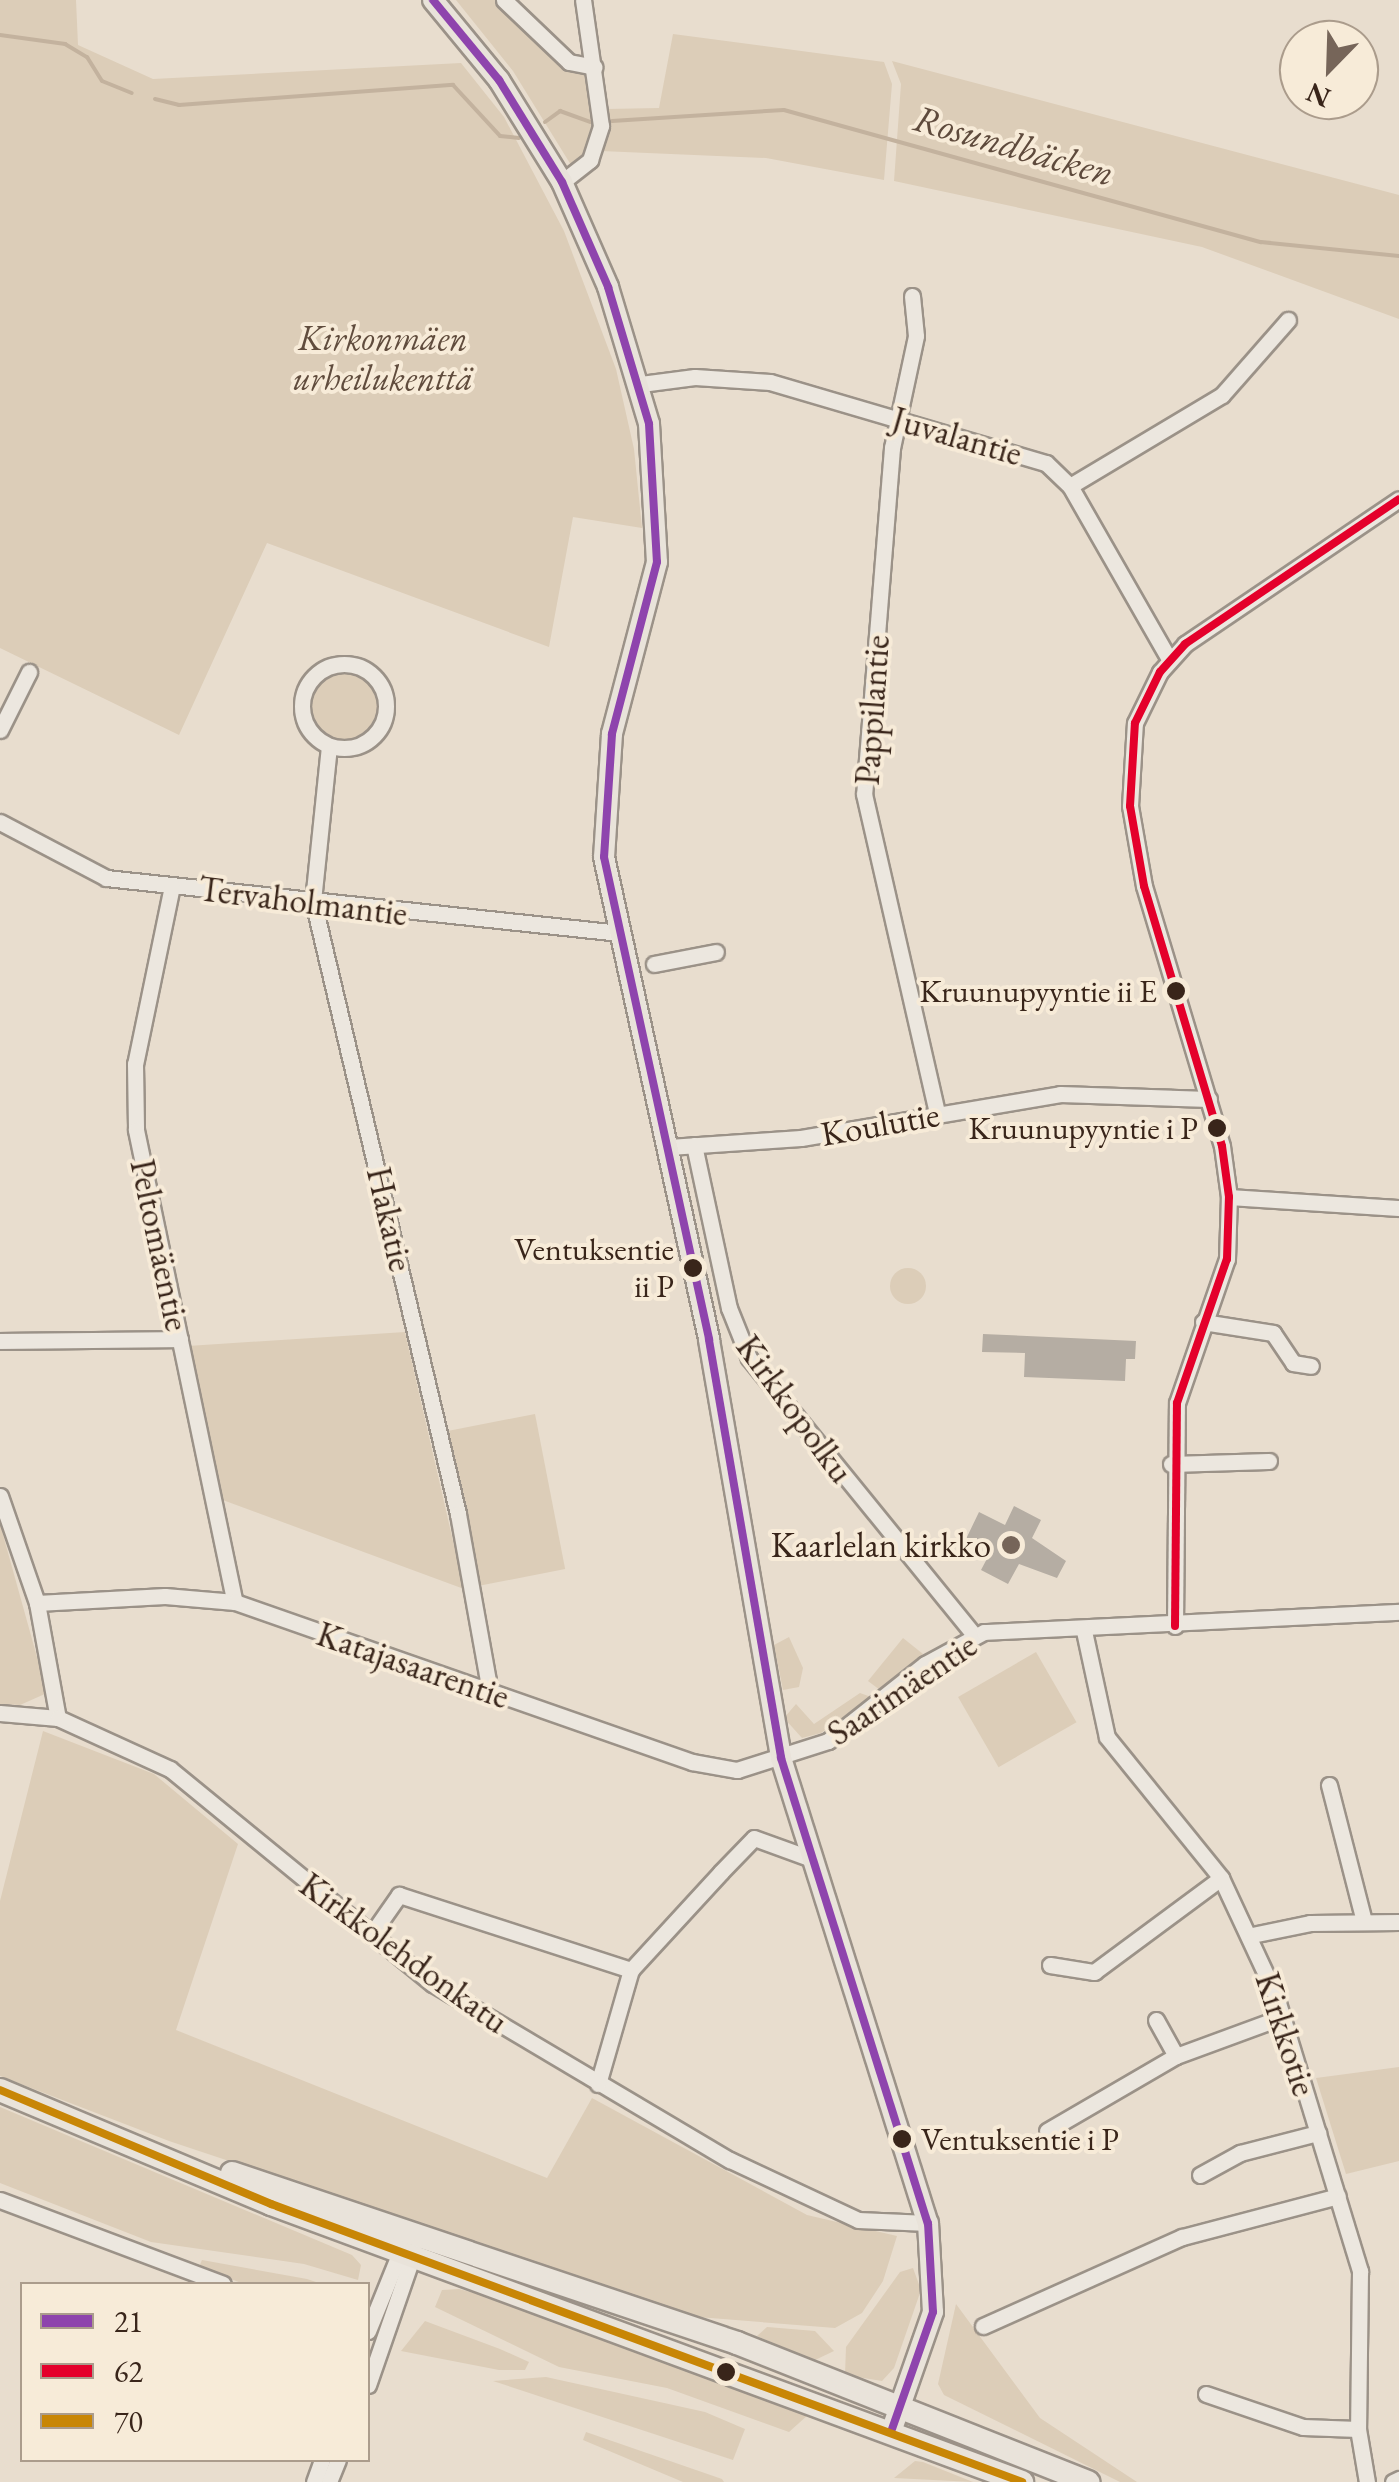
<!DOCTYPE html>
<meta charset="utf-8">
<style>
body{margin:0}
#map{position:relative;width:1399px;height:2482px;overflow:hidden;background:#e8ddce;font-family:"EB Garamond",serif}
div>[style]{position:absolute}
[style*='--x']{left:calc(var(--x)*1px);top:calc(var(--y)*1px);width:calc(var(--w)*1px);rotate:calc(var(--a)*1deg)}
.green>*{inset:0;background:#dccdb8;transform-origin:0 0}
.round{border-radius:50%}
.stream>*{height:4px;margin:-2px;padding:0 2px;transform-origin:2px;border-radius:2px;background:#c3b29e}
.building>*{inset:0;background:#b5ada3}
.roads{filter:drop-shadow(2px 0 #9b9288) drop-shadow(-2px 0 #9b9288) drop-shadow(0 2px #9b9288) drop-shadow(0 -2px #9b9288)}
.minor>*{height:15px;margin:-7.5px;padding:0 7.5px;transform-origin:7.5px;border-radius:7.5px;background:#ece7df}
.minor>.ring{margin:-7.5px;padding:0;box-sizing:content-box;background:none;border:15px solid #ece7df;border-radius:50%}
.major>*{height:20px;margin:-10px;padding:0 10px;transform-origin:10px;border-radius:10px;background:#e9e3da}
.highway>*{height:22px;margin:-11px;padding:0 11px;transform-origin:11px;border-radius:11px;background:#e9e3da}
.bus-1>*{height:8px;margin:-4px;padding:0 4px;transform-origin:4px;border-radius:4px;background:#8e44ad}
.bus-2>*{height:8px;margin:-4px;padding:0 4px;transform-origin:4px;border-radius:4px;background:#e4002b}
.bus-3>*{height:8px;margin:-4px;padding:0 4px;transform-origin:4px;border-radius:4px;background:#c88606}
.dots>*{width:28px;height:28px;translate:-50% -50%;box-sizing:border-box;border:5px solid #f7ebd8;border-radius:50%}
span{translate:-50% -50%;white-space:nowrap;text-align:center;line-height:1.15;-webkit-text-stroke:8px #f7ebd8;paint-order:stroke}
.bus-label{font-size:32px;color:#39251a}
.right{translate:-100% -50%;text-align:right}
.left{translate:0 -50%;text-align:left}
.park-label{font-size:35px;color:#604c3d;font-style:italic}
.street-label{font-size:35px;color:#39251a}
.poi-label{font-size:35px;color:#39251a}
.water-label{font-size:38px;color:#5e4a3c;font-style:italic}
.legend{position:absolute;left:20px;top:2282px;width:350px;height:180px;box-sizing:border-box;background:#f7ebd8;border:2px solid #ab9c8c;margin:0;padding:12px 18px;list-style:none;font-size:30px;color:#39251a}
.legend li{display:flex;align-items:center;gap:20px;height:50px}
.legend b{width:50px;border:2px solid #ab9c8c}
.north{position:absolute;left:1279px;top:20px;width:100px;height:100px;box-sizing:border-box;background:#f7ebd8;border:2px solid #ab9c8c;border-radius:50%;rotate:203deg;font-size:28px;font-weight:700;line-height:40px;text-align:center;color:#39251a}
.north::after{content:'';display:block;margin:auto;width:35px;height:45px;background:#766559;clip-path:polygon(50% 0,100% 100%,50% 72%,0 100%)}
</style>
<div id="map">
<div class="green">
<i style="clip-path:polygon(0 0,76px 0,78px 45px,153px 79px,461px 63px,504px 117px,564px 231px,616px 369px,634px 449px,642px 528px,573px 517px,549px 647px,267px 543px,179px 735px,0 648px)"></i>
<i style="clip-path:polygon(456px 0,496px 0,528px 33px,591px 71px,596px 111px,582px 157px,571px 165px,513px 71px)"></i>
<i style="clip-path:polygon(673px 34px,884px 62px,892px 84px,884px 180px,766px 158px,601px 151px,606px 109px,659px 108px)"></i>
<i style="clip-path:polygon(892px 61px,1399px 195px,1399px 319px,1202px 247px,894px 181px,901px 84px)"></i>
<i class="round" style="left:308px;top:670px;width:72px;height:72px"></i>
<i class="round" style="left:890px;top:1268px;width:36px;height:36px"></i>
<i style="clip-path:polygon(405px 1332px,464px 1589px,220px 1499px,188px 1346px)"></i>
<i style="left:535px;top:1414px;width:158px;height:89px;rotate:79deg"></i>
<i style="clip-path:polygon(0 1524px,47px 1693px,20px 1705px,0 1704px)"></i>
<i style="clip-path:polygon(789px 1637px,803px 1668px,799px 1687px,783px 1690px,774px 1645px)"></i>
<i style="clip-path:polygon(903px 1638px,923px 1654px,880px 1690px,868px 1681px)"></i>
<i style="left:1036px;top:1652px;width:81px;height:90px;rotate:60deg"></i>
<i style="clip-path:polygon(860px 1693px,874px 1698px,821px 1733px,802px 1738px,784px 1718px,796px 1704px,814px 1724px)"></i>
<i style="clip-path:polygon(43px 1731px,154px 1774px,238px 1844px,176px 2030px,547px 2178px,592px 2098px,807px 2215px,897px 2236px,883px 2281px,862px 2313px,835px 2328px,698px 2317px,169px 2141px,0 2076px,0 1901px)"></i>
<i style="clip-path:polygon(1399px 2067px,1399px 2161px,1346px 2174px,1316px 2078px)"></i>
<i style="clip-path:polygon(0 2107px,352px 2255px,361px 2265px,358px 2280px,304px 2264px,151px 2242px,0 2183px)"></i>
<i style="clip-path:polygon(202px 2260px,307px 2279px,322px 2284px,244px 2284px,199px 2267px)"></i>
<i style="clip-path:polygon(913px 2268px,921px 2290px,894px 2368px,882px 2381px,845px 2375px,846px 2347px,900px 2272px)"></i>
<i style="clip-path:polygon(459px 2289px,485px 2296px,809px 2414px,789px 2432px,667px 2388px,559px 2367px,435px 2307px,442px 2290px)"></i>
<i style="clip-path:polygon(956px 2304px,1040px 2418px,1137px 2482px,1120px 2482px,944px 2395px,938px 2384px)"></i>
<i style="clip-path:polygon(425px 2321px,500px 2349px,529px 2362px,525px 2370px,499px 2370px,401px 2351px)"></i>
<i style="clip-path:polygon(767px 2327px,815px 2331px,834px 2351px,813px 2361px,757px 2336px)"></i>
<i style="clip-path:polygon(546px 2377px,705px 2412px,745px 2429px,733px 2460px,493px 2381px)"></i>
<i style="clip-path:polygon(586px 2432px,722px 2479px,724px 2482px,683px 2482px,583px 2440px)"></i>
<i style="clip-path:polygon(915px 2461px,923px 2462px,973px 2482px,894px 2478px)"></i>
</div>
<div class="stream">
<i style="--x:0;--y:35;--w:66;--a:7.9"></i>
<i style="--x:65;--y:44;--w:26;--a:31"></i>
<i style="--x:87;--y:57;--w:28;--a:58"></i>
<i style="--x:102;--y:81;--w:32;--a:22"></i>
<i style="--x:155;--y:99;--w:25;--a:14"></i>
<i style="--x:179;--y:105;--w:275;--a:-4.2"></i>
<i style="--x:453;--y:85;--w:69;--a:47.3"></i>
<i style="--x:500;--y:136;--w:19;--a:6"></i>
<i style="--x:612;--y:121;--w:172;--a:-3.7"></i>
<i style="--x:784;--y:110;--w:495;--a:15.5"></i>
<i style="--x:1261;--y:242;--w:139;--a:5.8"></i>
<i style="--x:545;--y:122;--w:19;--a:-36"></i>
<i style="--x:560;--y:111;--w:32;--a:20"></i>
</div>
<div class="building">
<i style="clip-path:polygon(983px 1334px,1136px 1341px,1135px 1359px,1126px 1359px,1125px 1381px,1024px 1377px,1025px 1353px,982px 1352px)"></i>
<i style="clip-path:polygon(1014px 1506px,1041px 1520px,1032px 1538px,1066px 1561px,1057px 1578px,1019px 1564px,1008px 1584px,981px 1570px,991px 1551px,966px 1539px,979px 1512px,1005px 1525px)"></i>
</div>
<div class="roads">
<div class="minor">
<i style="--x:504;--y:0;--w:90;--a:43.6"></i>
<i style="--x:569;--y:62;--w:26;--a:11"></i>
<i style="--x:562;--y:182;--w:36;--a:-38"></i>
<i style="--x:590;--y:160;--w:36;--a:-72"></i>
<i style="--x:601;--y:126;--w:127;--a:-98.1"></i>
<i style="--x:912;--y:296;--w:40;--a:84.3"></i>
<i style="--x:916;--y:336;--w:115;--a:102.1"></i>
<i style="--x:892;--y:448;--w:347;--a:94.6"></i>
<i style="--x:864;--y:794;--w:328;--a:77.1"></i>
<i style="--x:641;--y:384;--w:54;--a:-7.4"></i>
<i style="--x:695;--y:377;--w:75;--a:3.8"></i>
<i style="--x:770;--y:382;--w:288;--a:16.4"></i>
<i style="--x:1046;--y:463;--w:33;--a:44"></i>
<i style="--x:1070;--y:486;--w:199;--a:60.2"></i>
<i style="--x:1070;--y:486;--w:177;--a:-30.9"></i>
<i style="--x:1222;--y:395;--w:100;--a:-48.7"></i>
<i class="ring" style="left:302px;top:664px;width:69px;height:69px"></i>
<i style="--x:0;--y:730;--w:65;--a:-63.4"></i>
<i style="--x:329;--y:746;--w:156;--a:95.9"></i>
<i style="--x:313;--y:901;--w:630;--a:76.69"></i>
<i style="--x:458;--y:1514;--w:180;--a:79.8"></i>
<i style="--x:0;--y:822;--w:120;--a:27.8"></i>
<i style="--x:106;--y:878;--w:517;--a:6.11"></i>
<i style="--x:172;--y:886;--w:182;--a:101.7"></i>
<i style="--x:135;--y:1064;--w:66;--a:89.1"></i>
<i style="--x:136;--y:1130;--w:482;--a:78.2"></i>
<i style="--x:654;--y:964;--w:63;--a:-11"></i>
<i style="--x:694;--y:1145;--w:167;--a:77.9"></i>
<i style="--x:729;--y:1308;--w:54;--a:68.2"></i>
<i style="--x:749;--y:1358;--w:357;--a:50.9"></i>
<i style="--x:669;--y:1147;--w:132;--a:-3.9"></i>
<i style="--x:801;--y:1138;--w:263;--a:-9.6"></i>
<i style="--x:1060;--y:1094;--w:149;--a:1.9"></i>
<i style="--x:1229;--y:1197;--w:170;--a:3.7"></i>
<i style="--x:1203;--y:1322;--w:71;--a:8.9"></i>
<i style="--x:1273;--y:1333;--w:36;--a:56"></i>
<i style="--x:1293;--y:1363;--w:18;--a:9"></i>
<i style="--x:0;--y:1341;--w:180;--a:-0.6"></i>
<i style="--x:1171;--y:1464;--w:98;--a:-1.8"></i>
<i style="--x:0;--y:1496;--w:113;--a:70.9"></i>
<i style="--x:37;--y:1603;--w:117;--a:79.7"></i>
<i style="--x:37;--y:1603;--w:128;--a:-3.1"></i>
<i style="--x:165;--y:1596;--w:70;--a:4.9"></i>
<i style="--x:235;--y:1602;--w:484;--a:19.3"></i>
<i style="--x:692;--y:1762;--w:46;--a:10.1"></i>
<i style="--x:737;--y:1770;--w:96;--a:-17.7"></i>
<i style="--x:828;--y:1741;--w:124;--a:-38.4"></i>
<i style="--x:925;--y:1664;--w:67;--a:-28.5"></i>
<i style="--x:984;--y:1632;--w:415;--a:-2.8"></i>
<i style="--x:1175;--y:1626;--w:223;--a:-89.5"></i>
<i style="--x:1177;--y:1403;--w:152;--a:-70.9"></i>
<i style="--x:1227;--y:1259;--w:62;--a:-88.2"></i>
<i style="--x:1229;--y:1197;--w:51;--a:-97.8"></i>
<i style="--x:1222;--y:1146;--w:271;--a:-106.7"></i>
<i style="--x:1144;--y:886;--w:81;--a:-99.9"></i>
<i style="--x:1130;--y:806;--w:83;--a:-86.6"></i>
<i style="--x:1135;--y:723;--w:57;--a:-63.9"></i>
<i style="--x:1160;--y:672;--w:38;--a:-48"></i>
<i style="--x:1185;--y:644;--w:258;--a:-34.1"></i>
<i style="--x:1084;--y:1631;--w:108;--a:77.8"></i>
<i style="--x:1107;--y:1737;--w:181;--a:51"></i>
<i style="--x:1221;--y:1878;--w:130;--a:65"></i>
<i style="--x:1276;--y:1996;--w:288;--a:73"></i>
<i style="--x:1360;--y:2271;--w:158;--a:90.7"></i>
<i style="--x:1358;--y:2429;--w:54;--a:80.4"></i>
<i style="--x:0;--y:1713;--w:58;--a:4.9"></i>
<i style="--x:58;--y:1718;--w:123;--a:24.5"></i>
<i style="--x:170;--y:1769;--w:340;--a:39.3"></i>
<i style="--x:433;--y:1984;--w:345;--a:30.7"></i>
<i style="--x:730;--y:2160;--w:141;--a:25.1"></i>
<i style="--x:858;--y:2220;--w:70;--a:2.5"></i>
<i style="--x:1329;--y:1785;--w:140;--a:75.6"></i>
<i style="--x:371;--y:1935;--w:49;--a:-55"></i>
<i style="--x:399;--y:1895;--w:244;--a:17.9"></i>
<i style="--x:1252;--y:1935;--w:59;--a:-11.7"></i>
<i style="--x:1310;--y:1923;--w:89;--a:-0.6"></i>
<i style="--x:1050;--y:1965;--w:45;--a:9"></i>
<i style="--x:1094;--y:1972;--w:158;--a:-36.5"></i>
<i style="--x:1156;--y:2020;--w:41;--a:60.9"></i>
<i style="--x:598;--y:2084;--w:119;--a:-73.9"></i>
<i style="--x:631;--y:1970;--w:133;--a:-47.4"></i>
<i style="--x:721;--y:1872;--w:47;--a:-45.9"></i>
<i style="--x:754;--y:1838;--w:62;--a:19.9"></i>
<i style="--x:1047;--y:2131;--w:149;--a:-30.2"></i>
<i style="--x:1176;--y:2056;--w:113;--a:-20.2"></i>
<i style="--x:1200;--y:2175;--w:46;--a:-28.8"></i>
<i style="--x:1240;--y:2153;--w:81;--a:-14.4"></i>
<i style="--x:0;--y:2200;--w:238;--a:20.6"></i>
<i style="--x:983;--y:2326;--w:218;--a:-24.1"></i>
<i style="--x:1182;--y:2237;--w:161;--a:-14.7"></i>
<i style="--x:368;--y:2331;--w:93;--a:-67.9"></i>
<i style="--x:368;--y:2385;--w:141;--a:-70.9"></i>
<i style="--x:1206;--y:2394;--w:102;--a:18.8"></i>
<i style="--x:1303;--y:2427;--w:55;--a:2.1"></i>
<i style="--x:314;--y:2482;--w:23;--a:-70"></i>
<i style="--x:329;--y:2482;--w:24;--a:-68"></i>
<i style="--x:1393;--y:2482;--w:7;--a:-27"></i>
</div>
<div class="major">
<i style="--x:433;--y:0;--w:104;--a:50.5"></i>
<i style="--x:499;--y:80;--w:120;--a:58.3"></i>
<i style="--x:562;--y:182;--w:115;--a:66.3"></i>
<i style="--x:608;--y:287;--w:143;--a:73.3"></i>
<i style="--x:649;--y:424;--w:138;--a:86.7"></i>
<i style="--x:657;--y:562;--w:178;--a:104.7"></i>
<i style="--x:612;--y:734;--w:123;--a:93.7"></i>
<i style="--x:604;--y:857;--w:494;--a:77.7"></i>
<i style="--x:709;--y:1340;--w:424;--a:80.2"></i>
<i style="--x:781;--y:1758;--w:488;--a:72.5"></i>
<i style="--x:928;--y:2223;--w:89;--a:86.8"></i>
<i style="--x:933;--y:2312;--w:124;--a:109.3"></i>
</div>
<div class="highway">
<i style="--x:0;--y:2090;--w:294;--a:22.8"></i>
<i style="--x:271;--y:2204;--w:801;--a:20.31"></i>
<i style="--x:232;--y:2173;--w:533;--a:18.6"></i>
<i style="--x:737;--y:2343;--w:378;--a:21.6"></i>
</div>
</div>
<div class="bus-1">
<i style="--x:433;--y:0;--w:104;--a:50.5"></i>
<i style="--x:499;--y:80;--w:120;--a:58.3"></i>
<i style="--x:562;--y:182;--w:115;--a:66.3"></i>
<i style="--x:608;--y:287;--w:143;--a:73.3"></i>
<i style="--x:649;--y:424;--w:138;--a:86.7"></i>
<i style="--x:657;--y:562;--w:178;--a:104.7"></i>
<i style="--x:612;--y:734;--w:123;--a:93.7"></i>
<i style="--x:604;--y:857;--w:494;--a:77.7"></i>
<i style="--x:709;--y:1340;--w:424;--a:80.2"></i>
<i style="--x:781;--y:1758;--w:488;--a:72.5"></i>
<i style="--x:928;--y:2223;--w:89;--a:86.8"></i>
<i style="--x:933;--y:2312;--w:124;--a:109.3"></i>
</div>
<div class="bus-2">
<i style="--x:1175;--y:1626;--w:223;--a:-89.5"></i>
<i style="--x:1177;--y:1403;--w:152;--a:-70.9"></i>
<i style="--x:1227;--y:1259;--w:62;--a:-88.2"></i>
<i style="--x:1229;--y:1197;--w:51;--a:-97.8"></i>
<i style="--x:1222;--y:1146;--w:271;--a:-106.7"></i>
<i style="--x:1144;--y:886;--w:81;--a:-99.9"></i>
<i style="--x:1130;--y:806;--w:83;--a:-86.6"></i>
<i style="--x:1135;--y:723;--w:57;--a:-63.9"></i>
<i style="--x:1160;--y:672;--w:38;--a:-48"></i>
<i style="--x:1185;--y:644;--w:258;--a:-34.1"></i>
</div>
<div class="bus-3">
<i style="--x:0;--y:2090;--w:294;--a:22.8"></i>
<i style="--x:271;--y:2204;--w:801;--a:20.31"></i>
</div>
<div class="dots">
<i style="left:1176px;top:991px;background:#39251a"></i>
<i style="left:1217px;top:1128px;background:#39251a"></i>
<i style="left:693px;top:1268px;background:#39251a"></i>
<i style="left:1011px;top:1545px;background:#766559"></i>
<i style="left:902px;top:2139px;background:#39251a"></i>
<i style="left:726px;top:2372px;background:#39251a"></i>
</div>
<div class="bus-label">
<span class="right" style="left:1157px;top:991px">Kruunupyyntie ii E</span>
<span class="right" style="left:1198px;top:1128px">Kruunupyyntie i P</span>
<span class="right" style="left:674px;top:1268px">Ventuksentie<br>ii P</span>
<span class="left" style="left:921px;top:2139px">Ventuksentie i P</span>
</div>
<div class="park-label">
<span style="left:383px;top:358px">Kirkonmäen<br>urheilukenttä</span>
</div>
<div class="street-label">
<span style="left:957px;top:436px;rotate:16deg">Juvalantie</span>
<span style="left:872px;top:710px;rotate:-86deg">Pappilantie</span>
<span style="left:303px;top:901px;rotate:7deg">Tervaholmantie</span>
<span style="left:880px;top:1124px;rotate:-10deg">Koulutie</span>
<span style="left:390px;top:1219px;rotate:77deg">Hakatie</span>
<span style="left:160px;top:1245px;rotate:78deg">Peltomäentie</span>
<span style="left:795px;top:1409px;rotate:54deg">Kirkkopolku</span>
<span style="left:413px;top:1665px;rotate:19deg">Katajasaarentie</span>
<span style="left:902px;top:1689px;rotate:-34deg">Saarimäentie</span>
<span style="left:404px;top:1953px;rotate:36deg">Kirkkolehdonkatu</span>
<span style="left:1286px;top:2034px;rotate:72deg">Kirkkotie</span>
</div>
<div class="poi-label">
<span class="right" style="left:991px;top:1545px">Kaarlelan kirkko</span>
</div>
<div class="water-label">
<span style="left:1014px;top:145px;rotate:16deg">Rosundbäcken</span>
</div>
<ul class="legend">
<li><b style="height:12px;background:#8e44ad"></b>21</li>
<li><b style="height:12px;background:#e4002b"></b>62</li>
<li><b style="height:12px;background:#c88606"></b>70</li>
</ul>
<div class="north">N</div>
</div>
